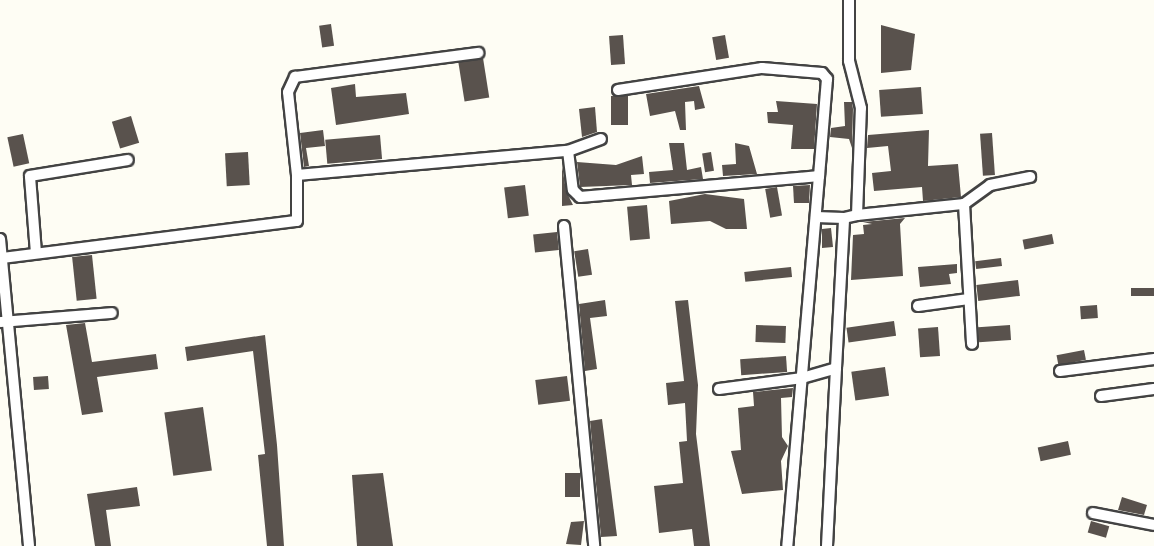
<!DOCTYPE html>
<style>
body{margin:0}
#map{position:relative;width:1154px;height:546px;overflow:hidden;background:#fefdf4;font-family:Spectral,serif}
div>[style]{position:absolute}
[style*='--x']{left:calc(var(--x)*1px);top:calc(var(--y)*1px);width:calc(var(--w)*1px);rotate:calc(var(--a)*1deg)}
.building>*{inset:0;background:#59524d;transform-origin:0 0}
.roads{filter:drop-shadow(2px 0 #434343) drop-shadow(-2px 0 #434343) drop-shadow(0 2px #434343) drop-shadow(0 -2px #434343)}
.street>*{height:10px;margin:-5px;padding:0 5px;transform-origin:5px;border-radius:5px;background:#fff}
span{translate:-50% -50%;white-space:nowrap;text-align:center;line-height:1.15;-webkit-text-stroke:6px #fff;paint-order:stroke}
</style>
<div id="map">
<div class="building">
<i style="left:331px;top:24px;width:22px;height:12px;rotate:82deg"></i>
<i style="clip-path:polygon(881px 25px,915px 34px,911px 70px,881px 73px)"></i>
<i style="left:623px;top:35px;width:29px;height:14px;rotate:86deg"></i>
<i style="left:725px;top:35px;width:23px;height:13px;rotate:80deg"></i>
<i style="left:483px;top:58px;width:40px;height:25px;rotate:81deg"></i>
<i style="clip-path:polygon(355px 84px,356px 97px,406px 93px,409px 114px,336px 125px,331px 88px)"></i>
<i style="clip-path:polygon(699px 86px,705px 108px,695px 110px,694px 101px,685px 102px,686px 130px,680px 130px,675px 111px,650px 116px,646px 94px)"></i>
<i style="left:921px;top:87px;width:27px;height:42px;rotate:86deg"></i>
<i style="left:611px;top:96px;width:17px;height:29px"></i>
<i style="clip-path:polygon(776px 101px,817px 104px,814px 149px,791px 149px,793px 125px,768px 123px,767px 112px,778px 112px)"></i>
<i style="clip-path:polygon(844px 102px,852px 102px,853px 109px,852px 148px,849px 139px,830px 137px,831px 128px,845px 126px)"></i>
<i style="clip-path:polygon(595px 107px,597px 132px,582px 137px,579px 109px)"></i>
<i style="left:131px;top:116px;width:28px;height:20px;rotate:73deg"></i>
<i style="clip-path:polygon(323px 130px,325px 146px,306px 148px,309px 166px,304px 167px,300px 133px)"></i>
<i style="clip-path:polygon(929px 130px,928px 166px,958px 164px,961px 197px,923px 201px,922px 187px,874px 191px,872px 173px,891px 171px,888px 146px,867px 148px,868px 135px)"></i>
<i style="left:992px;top:133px;width:42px;height:12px;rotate:86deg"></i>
<i style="left:23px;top:134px;width:30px;height:16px;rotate:78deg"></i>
<i style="left:380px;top:135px;width:24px;height:55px;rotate:85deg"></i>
<i style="clip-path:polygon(669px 143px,684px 143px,687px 170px,701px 167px,703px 179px,650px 183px,649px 172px,673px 170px)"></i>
<i style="clip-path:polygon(735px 143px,749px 146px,757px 174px,723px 176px,722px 165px,736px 164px)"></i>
<i style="left:248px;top:152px;width:33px;height:23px;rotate:87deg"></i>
<i style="left:711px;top:152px;width:19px;height:9px;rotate:81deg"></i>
<i style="clip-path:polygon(642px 156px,644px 174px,631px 175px,632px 185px,580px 187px,577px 162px,616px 165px)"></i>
<i style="clip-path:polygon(562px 165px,566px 191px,573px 205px,562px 206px)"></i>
<i style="left:525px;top:185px;width:31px;height:21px;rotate:83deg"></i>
<i style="clip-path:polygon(810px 185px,809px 203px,794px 203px,793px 186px)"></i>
<i style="left:777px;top:187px;width:29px;height:12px;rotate:80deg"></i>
<i style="clip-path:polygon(705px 194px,744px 199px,747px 229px,726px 229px,710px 221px,671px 224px,669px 201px)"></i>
<i style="left:647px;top:205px;width:34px;height:20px;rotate:85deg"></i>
<i style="clip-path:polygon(905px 218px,900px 224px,903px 276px,851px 280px,853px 235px,864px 234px,863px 225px,872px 224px,863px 222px)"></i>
<i style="clip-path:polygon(831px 228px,833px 247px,822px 248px,822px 229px)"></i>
<i style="left:557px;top:232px;width:18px;height:24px;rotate:84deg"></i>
<i style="left:1052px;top:234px;width:10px;height:30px;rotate:79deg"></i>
<i style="left:588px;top:249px;width:26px;height:14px;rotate:81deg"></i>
<i style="left:92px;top:255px;width:44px;height:20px;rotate:84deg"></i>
<i style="left:1001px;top:258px;width:8px;height:26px;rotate:83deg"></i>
<i style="clip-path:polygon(957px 264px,957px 273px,949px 274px,951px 284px,920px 287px,918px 267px)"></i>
<i style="left:791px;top:267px;width:10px;height:47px;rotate:84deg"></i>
<i style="left:1018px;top:280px;width:16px;height:42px;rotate:83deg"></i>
<i style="left:1154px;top:288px;width:8px;height:23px;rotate:90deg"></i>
<i style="clip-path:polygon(605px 300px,607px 316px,590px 318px,597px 369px,585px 371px,579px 304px)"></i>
<i style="clip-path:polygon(688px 300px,698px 385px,696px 434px,710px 546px,694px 546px,692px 529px,659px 533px,654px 486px,683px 483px,679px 442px,687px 441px,685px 403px,668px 405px,666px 383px,684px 381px,675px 301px)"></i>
<i style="left:1097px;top:305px;width:13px;height:17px;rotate:86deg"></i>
<i style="left:894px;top:321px;width:15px;height:48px;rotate:82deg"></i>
<i style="clip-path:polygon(85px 323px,92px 362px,156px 354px,158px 369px,97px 377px,103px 412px,82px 415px,66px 325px)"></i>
<i style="left:756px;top:325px;width:30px;height:17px;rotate:2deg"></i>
<i style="left:1010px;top:325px;width:15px;height:32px;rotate:86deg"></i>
<i style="left:938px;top:327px;width:29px;height:20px;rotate:86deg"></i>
<i style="clip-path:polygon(265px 335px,277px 445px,284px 546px,267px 546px,258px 455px,265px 454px,253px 351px,187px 361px,185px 347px)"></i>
<i style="left:1084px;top:350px;width:10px;height:28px;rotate:79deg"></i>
<i style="left:786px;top:356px;width:16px;height:46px;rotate:86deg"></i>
<i style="left:885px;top:367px;width:29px;height:34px;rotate:82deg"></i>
<i style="left:48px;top:376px;width:13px;height:15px;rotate:86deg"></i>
<i style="left:567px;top:376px;width:25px;height:32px;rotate:83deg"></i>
<i style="clip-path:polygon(793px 388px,792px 397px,781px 398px,782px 437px,788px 446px,781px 461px,783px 490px,742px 494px,731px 451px,741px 450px,738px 408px,754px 406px,753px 392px)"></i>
<i style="left:203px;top:407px;width:64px;height:39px;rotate:82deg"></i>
<i style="clip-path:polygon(602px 419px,617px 536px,601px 537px,590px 421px)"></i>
<i style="left:1068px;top:441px;width:14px;height:31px;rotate:78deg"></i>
<i style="clip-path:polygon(383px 473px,393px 546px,357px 546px,352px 475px)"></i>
<i style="left:565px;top:473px;width:15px;height:24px"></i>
<i style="clip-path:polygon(137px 487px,140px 506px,106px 510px,111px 546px,95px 546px,87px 494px)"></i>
<i style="clip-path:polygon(1122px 497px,1147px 505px,1144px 515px,1118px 510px)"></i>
<i style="clip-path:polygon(584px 521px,581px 545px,566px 544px,571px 522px)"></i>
<i style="left:1091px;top:521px;width:19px;height:12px;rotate:16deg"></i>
</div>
<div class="roads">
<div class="street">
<i style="--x:618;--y:90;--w:146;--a:-8.7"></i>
<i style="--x:762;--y:68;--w:60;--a:4.8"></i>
<i style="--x:822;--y:73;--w:8;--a:50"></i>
<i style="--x:827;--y:79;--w:97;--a:94.7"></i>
<i style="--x:568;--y:151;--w:35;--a:-20"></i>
<i style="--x:297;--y:175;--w:83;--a:-96.2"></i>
<i style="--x:288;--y:92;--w:17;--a:-65"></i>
<i style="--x:295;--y:77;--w:185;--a:-7.5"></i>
<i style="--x:964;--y:204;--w:32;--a:-36"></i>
<i style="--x:990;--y:185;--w:41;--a:-11.3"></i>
<i style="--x:857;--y:215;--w:108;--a:-5.9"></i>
<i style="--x:964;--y:204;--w:140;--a:86.7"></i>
<i style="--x:816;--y:217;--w:28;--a:2"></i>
<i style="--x:564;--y:226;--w:321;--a:84.6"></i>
<i style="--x:0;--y:239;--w:308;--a:84.6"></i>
<i style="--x:36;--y:253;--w:77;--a:-94.5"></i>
<i style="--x:30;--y:176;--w:99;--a:-9.3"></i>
<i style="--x:3;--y:258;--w:296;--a:-7.2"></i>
<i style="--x:297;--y:221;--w:46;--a:-90"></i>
<i style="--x:297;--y:175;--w:272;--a:-5.1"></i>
<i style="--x:568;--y:151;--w:39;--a:83"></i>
<i style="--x:573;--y:190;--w:10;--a:45"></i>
<i style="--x:580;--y:197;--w:240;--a:-5"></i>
<i style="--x:819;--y:176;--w:371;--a:94.9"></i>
<i style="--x:918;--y:306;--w:51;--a:-7.8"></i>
<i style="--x:0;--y:322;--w:112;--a:-4.6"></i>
<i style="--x:1060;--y:371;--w:95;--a:-7.3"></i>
<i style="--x:719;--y:389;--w:84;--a:-7.5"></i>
<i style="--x:802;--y:378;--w:35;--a:-16"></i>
<i style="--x:836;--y:368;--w:150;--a:-86.9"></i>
<i style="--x:844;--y:218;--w:13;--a:-13"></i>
<i style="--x:857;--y:215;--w:107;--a:-87.9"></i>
<i style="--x:861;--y:108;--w:49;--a:-104.3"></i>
<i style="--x:849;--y:61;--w:61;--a:-90"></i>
<i style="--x:1101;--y:396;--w:53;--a:-7.5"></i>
<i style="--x:1093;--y:513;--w:62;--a:11.1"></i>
<i style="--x:827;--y:546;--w:178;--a:-87.1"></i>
</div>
</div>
</div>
